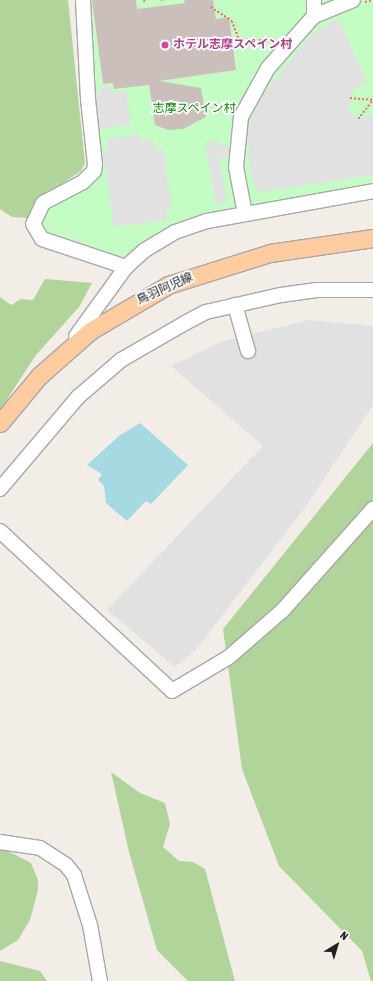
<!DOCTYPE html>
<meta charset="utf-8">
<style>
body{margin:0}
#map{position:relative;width:373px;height:981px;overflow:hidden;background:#f2ede7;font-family:"Asap Condensed","Noto Sans JP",sans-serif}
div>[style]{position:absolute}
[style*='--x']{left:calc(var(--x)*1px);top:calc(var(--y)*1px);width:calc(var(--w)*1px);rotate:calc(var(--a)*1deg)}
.forest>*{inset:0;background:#b1d49a}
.park>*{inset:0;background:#c4fdc3}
.parking>*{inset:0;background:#e1e1e1}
.water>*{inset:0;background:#a6dae2}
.building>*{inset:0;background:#cabfba}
.path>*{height:1.5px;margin-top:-0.75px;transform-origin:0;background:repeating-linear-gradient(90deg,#ff6c6c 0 2px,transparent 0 4px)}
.roads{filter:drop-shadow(1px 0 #a8a8a8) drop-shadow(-1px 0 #a8a8a8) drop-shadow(0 1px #a8a8a8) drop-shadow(0 -1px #a8a8a8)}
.minor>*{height:14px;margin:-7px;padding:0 7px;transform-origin:7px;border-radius:7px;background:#fff}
.major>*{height:17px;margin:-8.5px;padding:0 8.5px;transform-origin:8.5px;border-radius:8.5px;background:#ffcca0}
.dots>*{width:11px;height:11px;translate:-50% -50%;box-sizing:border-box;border:2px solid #fff;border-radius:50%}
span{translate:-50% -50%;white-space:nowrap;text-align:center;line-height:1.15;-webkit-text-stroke:3.5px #fff;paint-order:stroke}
.hotel-label{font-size:12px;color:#b23c85;font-weight:700}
.left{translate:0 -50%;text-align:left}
.park-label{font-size:12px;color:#068a04}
.street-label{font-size:12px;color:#212121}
.north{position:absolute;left:317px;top:925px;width:40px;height:40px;-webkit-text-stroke:3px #fff;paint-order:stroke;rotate:38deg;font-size:11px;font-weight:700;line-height:16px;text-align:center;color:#212121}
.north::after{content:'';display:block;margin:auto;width:14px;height:18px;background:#212121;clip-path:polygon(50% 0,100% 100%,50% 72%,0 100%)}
</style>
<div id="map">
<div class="forest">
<i style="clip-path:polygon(0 0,68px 0,85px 163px,81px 171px,35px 202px,28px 218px,12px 217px,0 209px)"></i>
<i style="clip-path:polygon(45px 279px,92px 283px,79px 307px,36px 355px,0 410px,0 297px,11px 305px,21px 299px,33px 300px)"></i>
<i style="clip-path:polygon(373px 443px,373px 981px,371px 981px,362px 951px,279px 866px,242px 769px,223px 629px)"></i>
<i style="clip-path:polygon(111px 772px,140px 793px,165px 803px,170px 824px,163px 847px,179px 861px,193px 862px,205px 869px,235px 981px,188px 981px,157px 950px,129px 852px)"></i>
<i style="clip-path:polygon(0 847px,31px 863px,38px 880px,38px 890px,30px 920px,18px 940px,0 951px)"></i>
<i style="clip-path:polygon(0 961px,40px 971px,47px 981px,0 981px)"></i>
</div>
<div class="park">
<i style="clip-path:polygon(77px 0,373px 0,373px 184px,238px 214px,183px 222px,124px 265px,39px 242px,41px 199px,84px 175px,91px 160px,80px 87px)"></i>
</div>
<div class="parking">
<i style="clip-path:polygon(335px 19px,340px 22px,367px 82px,352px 91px,349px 113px,358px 119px,373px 114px,373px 175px,261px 192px,256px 189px,249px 163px,248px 129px,259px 99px,311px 35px)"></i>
<i style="clip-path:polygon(111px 86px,112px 93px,126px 91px,131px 124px,95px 130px,89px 95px,101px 93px,101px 87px)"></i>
<i style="clip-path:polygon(140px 134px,141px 141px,154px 140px,156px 149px,163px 149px,172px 210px,166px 211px,167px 220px,114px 227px,103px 150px,108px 149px,107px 139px)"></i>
<i style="clip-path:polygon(217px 140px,218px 145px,228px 143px,231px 156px,219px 158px,227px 202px,216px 204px,205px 142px)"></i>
<i style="clip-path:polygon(309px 320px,373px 326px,373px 405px,306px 506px,195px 651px,175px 667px,107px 610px,263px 446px,171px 366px,223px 341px)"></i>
</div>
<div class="water">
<i style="clip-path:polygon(140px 423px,188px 465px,151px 504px,146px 501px,127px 521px,106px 503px,104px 486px,98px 480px,102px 474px,87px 465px,119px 436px)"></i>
</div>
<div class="building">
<i style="clip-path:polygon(92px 0,136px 0,137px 9px,185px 3px,184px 0,213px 0,216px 19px,229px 17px,236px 70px,159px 81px,201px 88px,206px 117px,183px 129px,168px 130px,155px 125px,149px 85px,114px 89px,113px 83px,103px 84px)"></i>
</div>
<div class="path">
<i style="--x:162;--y:0;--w:1;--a:90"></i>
<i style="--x:144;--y:2;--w:2;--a:-90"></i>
<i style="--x:365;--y:2;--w:8;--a:-14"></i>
<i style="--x:211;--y:7;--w:25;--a:34"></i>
<i style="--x:232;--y:21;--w:19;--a:69"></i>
<i style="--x:239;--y:39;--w:36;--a:3"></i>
<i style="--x:350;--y:98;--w:23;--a:5"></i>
<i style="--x:358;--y:119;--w:24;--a:-52"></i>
</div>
<div class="roads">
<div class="minor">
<i style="--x:83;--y:0;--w:99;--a:87.1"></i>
<i style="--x:88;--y:99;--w:65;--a:83.9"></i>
<i style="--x:95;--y:164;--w:7;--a:98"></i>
<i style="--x:94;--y:171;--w:16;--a:135"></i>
<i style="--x:83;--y:182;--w:45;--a:152.3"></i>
<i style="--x:43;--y:203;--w:23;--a:115"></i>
<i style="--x:33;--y:224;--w:17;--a:59"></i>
<i style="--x:42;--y:239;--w:89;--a:18.4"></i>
<i style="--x:314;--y:16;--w:42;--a:-22.3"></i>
<i style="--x:245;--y:214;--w:48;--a:-100.8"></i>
<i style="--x:236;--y:167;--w:50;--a:-84.3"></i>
<i style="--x:241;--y:117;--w:56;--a:-61.1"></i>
<i style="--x:268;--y:68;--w:69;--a:-48.5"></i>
<i style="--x:314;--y:16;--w:16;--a:-90"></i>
<i style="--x:235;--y:305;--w:48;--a:74.2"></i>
<i style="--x:76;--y:336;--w:85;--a:-54.1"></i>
<i style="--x:126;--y:267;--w:25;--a:-42"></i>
<i style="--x:145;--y:250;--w:35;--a:-31"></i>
<i style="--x:175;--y:232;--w:34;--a:-19"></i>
<i style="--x:207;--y:221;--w:169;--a:-10.2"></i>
<i style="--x:0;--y:489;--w:121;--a:-49.7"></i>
<i style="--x:78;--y:397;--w:57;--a:-40.7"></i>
<i style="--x:121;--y:360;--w:74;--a:-30"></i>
<i style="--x:185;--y:323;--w:24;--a:-28"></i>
<i style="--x:206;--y:312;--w:77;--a:-12.8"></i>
<i style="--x:281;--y:295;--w:36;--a:-8"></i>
<i style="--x:317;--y:290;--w:56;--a:0"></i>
<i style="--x:0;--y:531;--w:235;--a:42.9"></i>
<i style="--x:172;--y:691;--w:66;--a:-30.8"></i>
<i style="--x:229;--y:657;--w:70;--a:-41"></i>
<i style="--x:282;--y:611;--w:137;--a:-48.3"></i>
<i style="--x:0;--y:842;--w:40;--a:8.5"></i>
<i style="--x:40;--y:848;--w:31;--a:33"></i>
<i style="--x:66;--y:865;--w:13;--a:51"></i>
<i style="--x:74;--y:875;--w:52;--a:72.3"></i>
<i style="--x:90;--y:925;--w:57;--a:79.9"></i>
</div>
<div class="major">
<i style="--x:0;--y:423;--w:61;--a:-50.3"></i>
<i style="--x:39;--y:376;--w:68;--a:-41.4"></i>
<i style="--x:90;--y:331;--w:91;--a:-30.5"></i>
<i style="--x:168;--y:285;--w:107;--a:-17.4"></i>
<i style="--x:270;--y:253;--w:104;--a:-8.3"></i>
</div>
</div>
<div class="dots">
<i style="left:165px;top:45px;background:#d1479c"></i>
</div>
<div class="hotel-label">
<span class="left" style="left:173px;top:45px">ホテル志摩スペイン村</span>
</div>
<div class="park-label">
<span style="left:194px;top:109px">志摩スペイン村</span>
</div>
<div class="street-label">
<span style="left:165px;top:289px;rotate:-24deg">鳥羽阿児線</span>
</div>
<div class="north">N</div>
</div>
